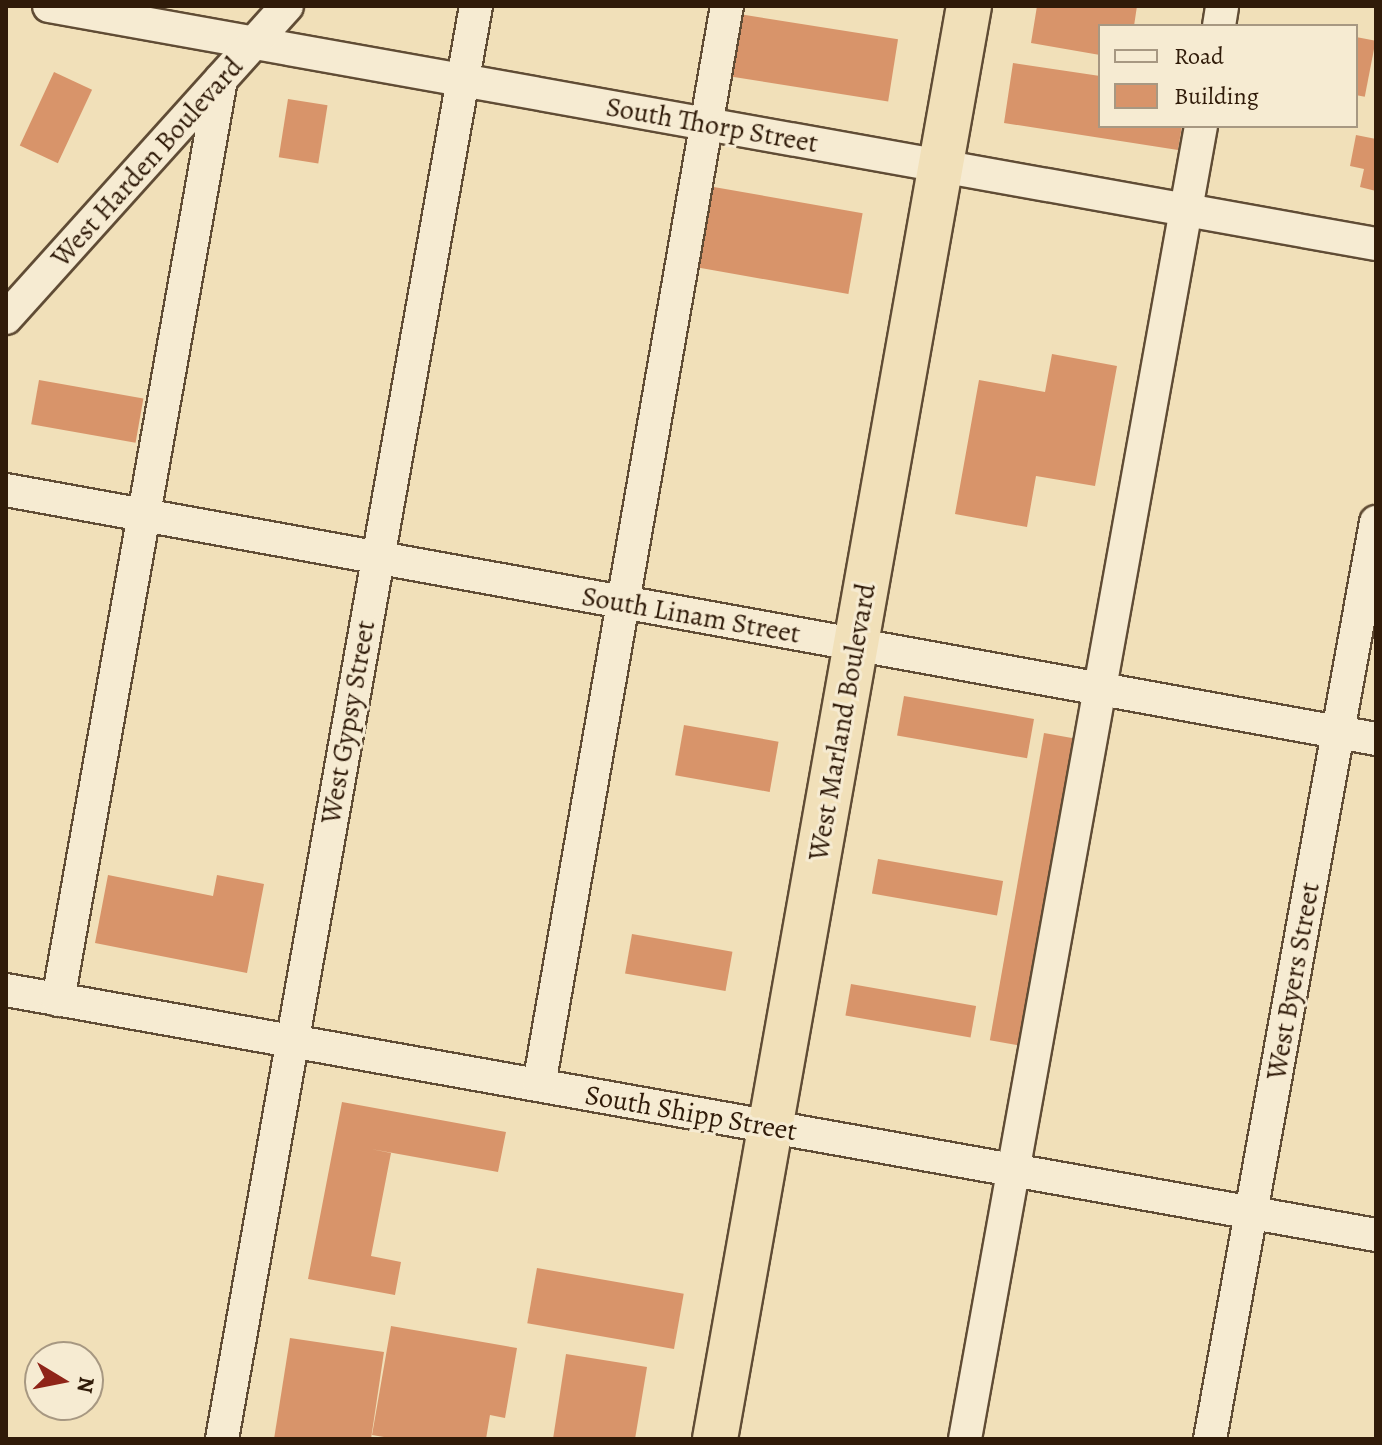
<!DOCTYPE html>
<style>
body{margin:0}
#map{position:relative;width:1382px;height:1445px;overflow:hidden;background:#f1e0b9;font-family:Alegreya,serif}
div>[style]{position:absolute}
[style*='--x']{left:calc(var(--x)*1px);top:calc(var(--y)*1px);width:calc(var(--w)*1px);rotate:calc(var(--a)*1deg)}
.building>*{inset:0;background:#d8946a;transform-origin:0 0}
.roads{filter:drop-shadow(2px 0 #604c35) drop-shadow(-2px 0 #604c35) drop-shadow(0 2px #604c35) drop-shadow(0 -2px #604c35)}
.minor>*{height:32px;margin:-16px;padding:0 16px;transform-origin:16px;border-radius:16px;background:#f6ebd2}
.highway>*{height:44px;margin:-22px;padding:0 22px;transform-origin:22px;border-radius:22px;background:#f1e0b9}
span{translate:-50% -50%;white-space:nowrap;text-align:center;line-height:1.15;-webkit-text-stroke:6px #f6ebd2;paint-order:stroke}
.street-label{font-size:28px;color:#301b09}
.frame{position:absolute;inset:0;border:8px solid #301b09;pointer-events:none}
.legend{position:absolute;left:1098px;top:24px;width:260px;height:104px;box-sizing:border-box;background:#f6ebd2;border:2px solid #a79882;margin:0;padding:10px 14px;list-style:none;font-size:24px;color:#301b09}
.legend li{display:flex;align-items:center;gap:16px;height:40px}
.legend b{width:40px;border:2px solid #a79882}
.north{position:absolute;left:24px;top:1341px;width:80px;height:80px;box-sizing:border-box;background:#f6ebd2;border:2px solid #a79882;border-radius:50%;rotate:100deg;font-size:22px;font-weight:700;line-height:32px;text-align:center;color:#301b09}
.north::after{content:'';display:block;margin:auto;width:28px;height:36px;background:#8f2418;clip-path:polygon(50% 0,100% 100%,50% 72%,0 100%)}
</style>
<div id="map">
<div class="building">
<i style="clip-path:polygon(1037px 6px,1137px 6px,1134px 26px,1100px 26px,1100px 55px,1031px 43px)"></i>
<i style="left:739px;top:14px;width:161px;height:63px;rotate:9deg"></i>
<i style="left:1356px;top:37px;width:20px;height:57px;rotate:11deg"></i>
<i style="clip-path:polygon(1013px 63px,1100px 76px,1100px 126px,1182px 126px,1178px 150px,1004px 123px)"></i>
<i style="left:54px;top:72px;width:42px;height:81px;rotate:25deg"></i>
<i style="left:288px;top:99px;width:40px;height:59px;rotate:9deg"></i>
<i style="clip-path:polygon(1356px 135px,1376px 139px,1376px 191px,1360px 187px,1364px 169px,1350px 166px)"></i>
<i style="left:708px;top:186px;width:157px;height:82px;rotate:10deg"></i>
<i style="clip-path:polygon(1052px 354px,1117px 366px,1095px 486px,1036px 476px,1027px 527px,955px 514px,979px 380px,1045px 392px)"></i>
<i style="left:39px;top:380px;width:106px;height:45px;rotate:10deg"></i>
<i style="left:904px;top:696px;width:132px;height:40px;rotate:10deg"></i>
<i style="left:684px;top:725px;width:96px;height:51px;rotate:10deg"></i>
<i style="left:1044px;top:733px;width:34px;height:312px;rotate:10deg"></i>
<i style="left:878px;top:859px;width:127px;height:35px;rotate:10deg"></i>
<i style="clip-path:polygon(108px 875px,213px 896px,217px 875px,264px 884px,247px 973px,95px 943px)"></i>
<i style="left:632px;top:934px;width:102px;height:40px;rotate:10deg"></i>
<i style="left:851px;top:984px;width:127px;height:32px;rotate:10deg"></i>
<i style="clip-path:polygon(342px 1102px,506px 1132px,498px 1172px,371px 1149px,391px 1153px,371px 1256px,401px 1262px,395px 1295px,308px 1279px)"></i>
<i style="left:537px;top:1268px;width:149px;height:56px;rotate:10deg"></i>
<i style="clip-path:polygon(391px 1326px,517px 1348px,505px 1418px,490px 1415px,486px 1439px,396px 1439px,372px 1435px)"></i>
<i style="clip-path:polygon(290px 1338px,384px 1352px,371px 1439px,274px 1439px)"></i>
<i style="clip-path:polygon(566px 1354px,647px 1367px,635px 1439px,553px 1439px)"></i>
</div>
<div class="roads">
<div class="minor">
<i style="--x:49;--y:6;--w:1348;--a:10.17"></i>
<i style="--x:1219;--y:26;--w:20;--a:-81"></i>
<i style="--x:6;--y:318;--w:420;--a:-48"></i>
<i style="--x:6;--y:490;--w:1392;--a:10.3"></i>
<i style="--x:6;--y:990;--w:1392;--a:10.14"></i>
<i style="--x:58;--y:1000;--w:935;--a:-79.96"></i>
<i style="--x:539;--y:1085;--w:1095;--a:-80.12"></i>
<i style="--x:222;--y:1439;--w:1455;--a:-79.95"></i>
<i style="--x:965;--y:1439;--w:1334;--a:-79.81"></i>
<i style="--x:1210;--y:1439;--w:932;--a:-79.74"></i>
</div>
<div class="highway">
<i style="--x:715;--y:1439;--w:1455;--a:-79.95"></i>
</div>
</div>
<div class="street-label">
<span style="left:712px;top:125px;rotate:10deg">South Thorp Street</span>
<span style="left:147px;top:162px;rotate:-48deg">West Harden Boulevard</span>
<span style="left:691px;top:615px;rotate:10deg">South Linam Street</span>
<span style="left:348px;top:722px;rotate:-80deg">West Gypsy Street</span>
<span style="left:842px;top:722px;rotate:-80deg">West Marland Boulevard</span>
<span style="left:1293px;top:981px;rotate:-80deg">West Byers Street</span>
<span style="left:691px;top:1113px;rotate:10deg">South Shipp Street</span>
</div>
<div class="frame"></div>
<ul class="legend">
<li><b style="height:10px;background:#f6ebd2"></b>Road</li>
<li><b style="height:22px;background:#d8946a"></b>Building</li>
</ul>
<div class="north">N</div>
</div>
